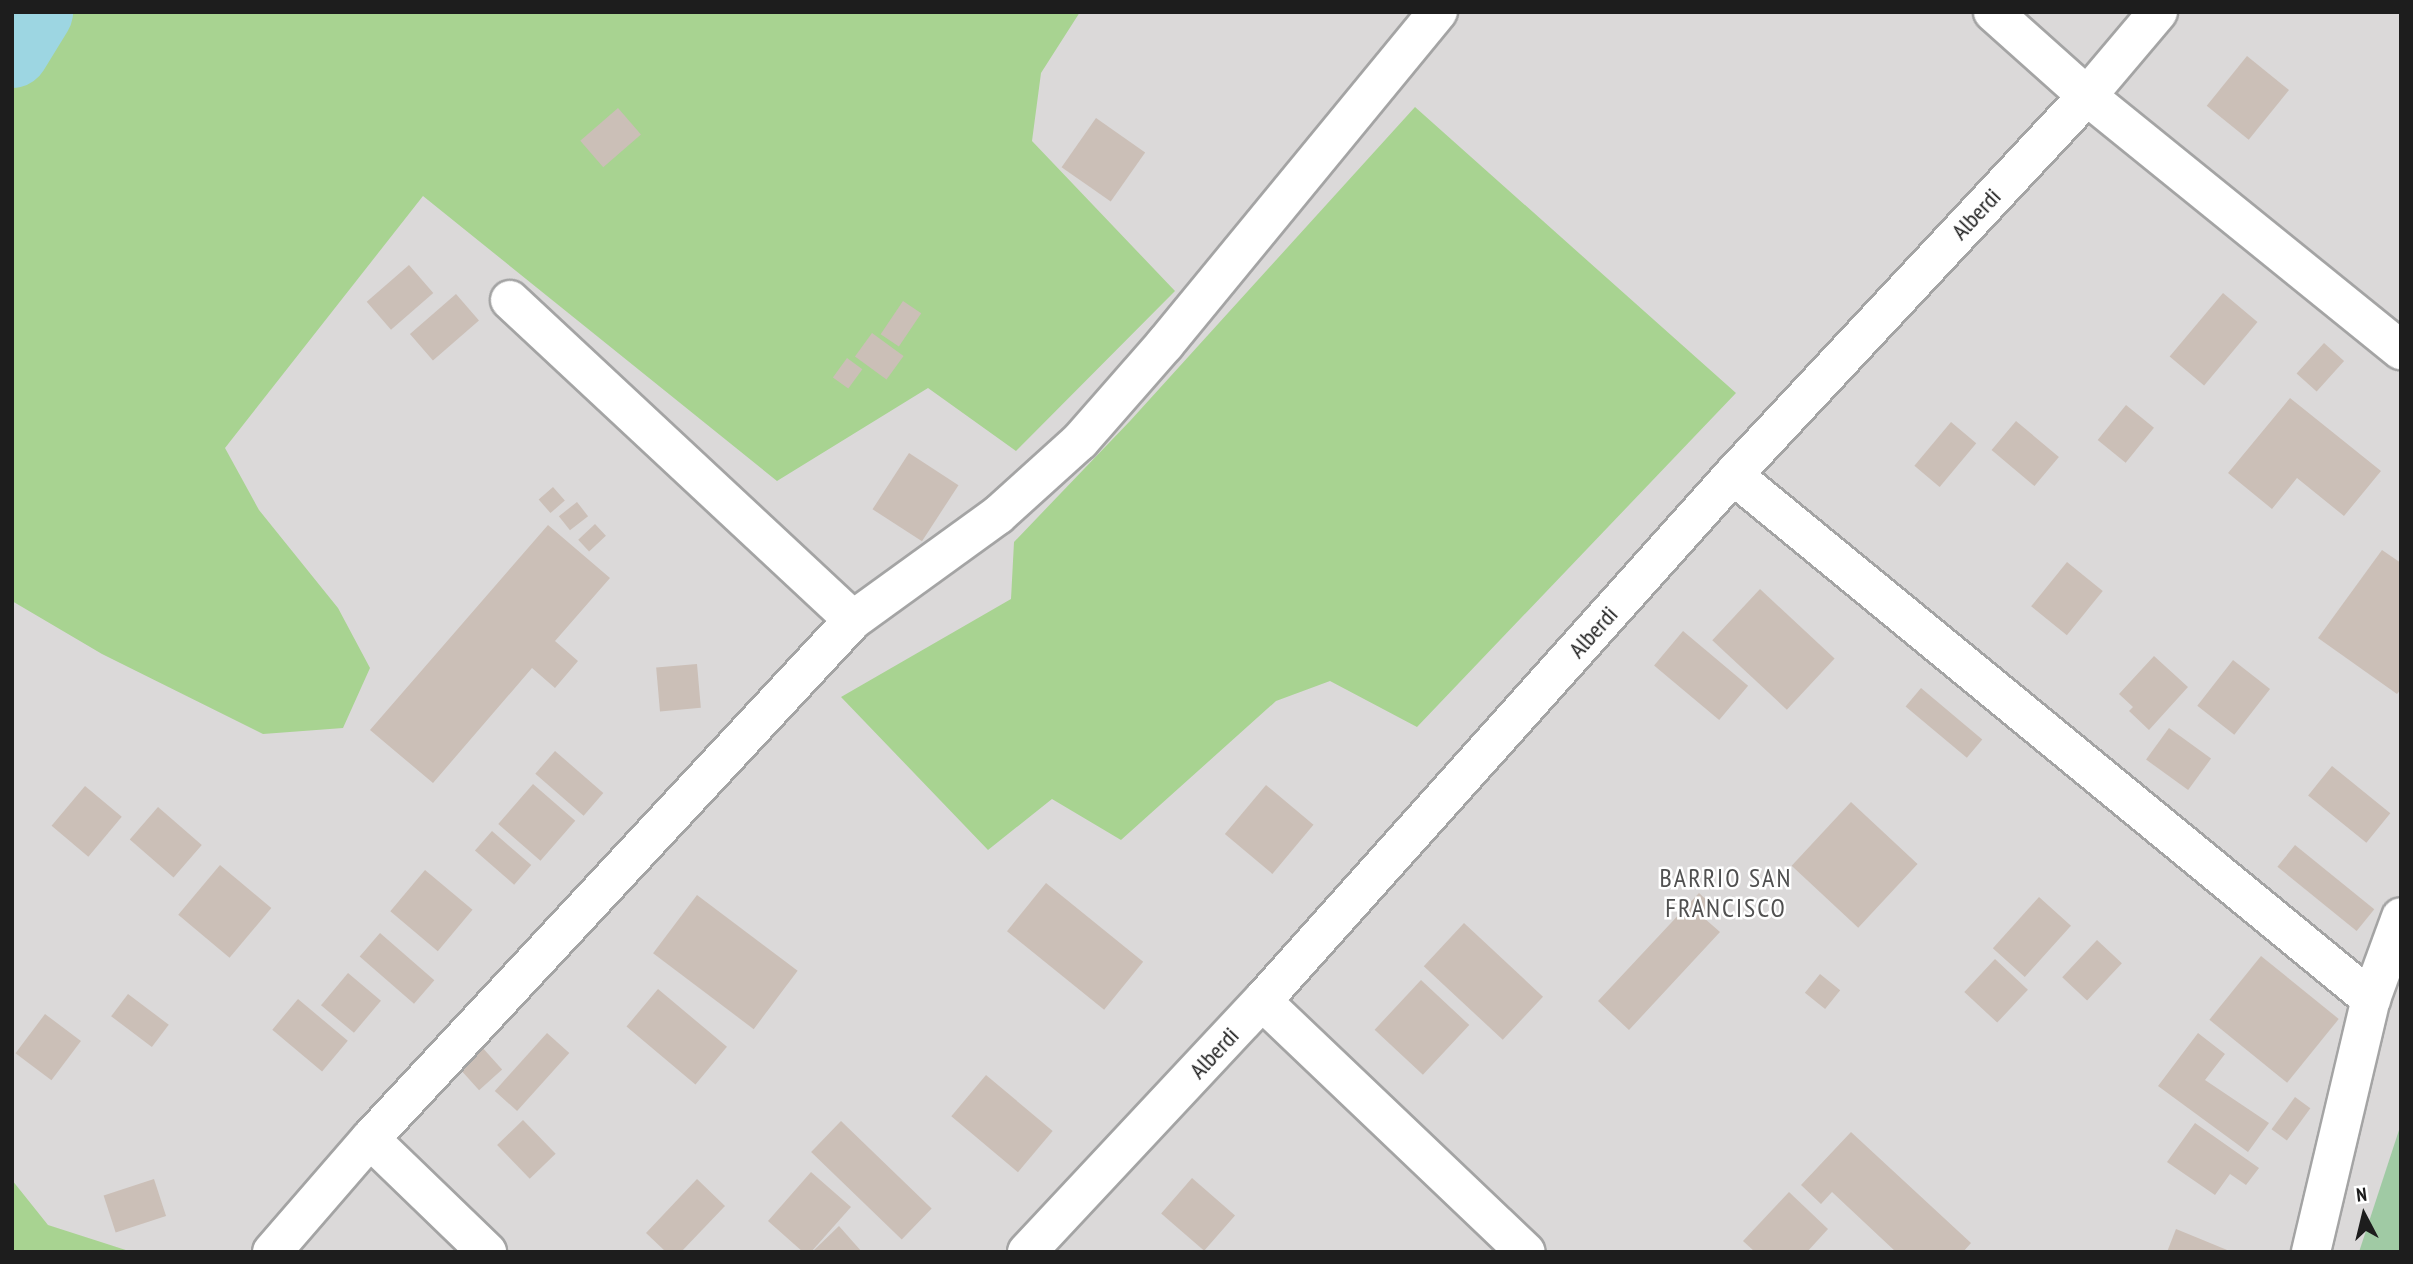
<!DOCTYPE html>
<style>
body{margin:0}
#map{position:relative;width:2413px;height:1264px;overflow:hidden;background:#efeae1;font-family:"PT Sans Narrow",sans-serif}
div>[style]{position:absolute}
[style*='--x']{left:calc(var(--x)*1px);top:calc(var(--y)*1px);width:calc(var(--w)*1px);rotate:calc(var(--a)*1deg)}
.residential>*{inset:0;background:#dbd9d9;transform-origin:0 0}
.forest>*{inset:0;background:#a8d391}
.cemetery>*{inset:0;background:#a0caa4}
.river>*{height:74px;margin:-37px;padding:0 37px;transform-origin:37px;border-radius:37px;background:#9dd6e2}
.building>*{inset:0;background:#cbbfb7;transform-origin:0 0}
.roads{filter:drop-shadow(2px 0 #a4a4a4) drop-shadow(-2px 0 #a4a4a4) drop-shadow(0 2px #a4a4a4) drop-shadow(0 -2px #a4a4a4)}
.minor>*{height:38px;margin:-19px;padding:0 19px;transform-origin:19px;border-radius:19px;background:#fff}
span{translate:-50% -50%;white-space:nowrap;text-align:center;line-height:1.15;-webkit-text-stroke:5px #fff;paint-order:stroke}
.street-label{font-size:24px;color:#1d1d1d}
.neighbourhood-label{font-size:26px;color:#505050;letter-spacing:2px}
.frame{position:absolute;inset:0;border:14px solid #1d1d1d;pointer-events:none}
.north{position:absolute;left:2329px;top:1180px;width:70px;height:70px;-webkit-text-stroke:5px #fff;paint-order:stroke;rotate:353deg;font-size:19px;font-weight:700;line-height:28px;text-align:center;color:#1d1d1d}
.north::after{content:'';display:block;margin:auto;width:24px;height:32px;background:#1d1d1d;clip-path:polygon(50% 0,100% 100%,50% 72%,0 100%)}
</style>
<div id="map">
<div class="residential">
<i style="left:12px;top:12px;width:2389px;height:1240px"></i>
</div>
<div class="forest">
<i style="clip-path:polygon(50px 12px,1080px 12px,1041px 73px,1032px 141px,1175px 291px,1016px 451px,928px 388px,777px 481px,423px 196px,225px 448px,259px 510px,338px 608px,370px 668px,343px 728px,263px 734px,102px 654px,12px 601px,12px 47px)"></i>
<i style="clip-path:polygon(1415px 107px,1736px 393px,1417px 727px,1330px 681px,1276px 701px,1121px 840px,1052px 799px,988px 850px,841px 697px,1011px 599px,1014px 542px,1130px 421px)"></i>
<i style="clip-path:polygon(12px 1180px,48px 1225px,132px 1252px,12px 1252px)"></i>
</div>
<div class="cemetery">
<i style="clip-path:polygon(2401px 1124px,2401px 1252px,2359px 1252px)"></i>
</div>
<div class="river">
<i style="--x:12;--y:51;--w:46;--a:-58.4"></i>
</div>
<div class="building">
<i style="left:2247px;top:56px;width:54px;height:64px;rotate:39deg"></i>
<i style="left:618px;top:108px;width:35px;height:50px;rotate:49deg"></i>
<i style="left:1096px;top:118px;width:60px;height:60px;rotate:35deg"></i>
<i style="left:409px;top:265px;width:37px;height:56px;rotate:49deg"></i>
<i style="left:2223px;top:293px;width:45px;height:83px;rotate:40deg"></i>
<i style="left:456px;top:294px;width:35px;height:61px;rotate:49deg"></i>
<i style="left:903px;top:301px;width:22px;height:40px;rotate:34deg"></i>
<i style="left:872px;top:333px;width:39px;height:29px;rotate:36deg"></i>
<i style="left:2324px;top:343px;width:27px;height:41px;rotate:42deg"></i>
<i style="left:847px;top:358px;width:19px;height:24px;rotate:36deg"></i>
<i style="clip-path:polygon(2290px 398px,2381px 471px,2344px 516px,2297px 478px,2272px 509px,2228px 473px)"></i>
<i style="left:2126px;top:405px;width:36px;height:45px;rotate:39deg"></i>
<i style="left:2016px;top:421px;width:56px;height:38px;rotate:40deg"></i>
<i style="left:1951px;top:422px;width:33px;height:57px;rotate:40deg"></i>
<i style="left:909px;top:453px;width:59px;height:67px;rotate:33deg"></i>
<i style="left:553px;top:487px;width:18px;height:19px;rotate:49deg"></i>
<i style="left:577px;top:502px;width:18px;height:23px;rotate:52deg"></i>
<i style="left:595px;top:524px;width:16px;height:23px;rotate:47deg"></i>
<i style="clip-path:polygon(548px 525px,610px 578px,555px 641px,578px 661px,555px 688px,532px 668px,433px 783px,370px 730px)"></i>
<i style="clip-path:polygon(2382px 550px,2401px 563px,2401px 689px,2397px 694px,2318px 638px)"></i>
<i style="left:2067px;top:562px;width:46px;height:57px;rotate:39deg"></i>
<i style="left:1760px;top:589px;width:102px;height:70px;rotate:43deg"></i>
<i style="left:1683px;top:631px;width:85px;height:45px;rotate:40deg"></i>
<i style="clip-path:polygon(2154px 656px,2188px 687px,2149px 730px,2129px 711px,2133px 707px,2119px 694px)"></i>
<i style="left:2233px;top:660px;width:47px;height:58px;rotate:38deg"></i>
<i style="left:697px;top:664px;width:44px;height:41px;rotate:85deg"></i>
<i style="left:1921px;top:688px;width:80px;height:24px;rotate:40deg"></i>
<i style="left:2169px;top:728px;width:52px;height:39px;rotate:36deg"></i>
<i style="left:555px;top:751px;width:64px;height:30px;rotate:41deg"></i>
<i style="left:2332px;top:766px;width:75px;height:38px;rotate:39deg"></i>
<i style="left:533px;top:784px;width:56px;height:53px;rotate:41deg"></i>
<i style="left:1266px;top:785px;width:62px;height:64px;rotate:40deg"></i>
<i style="left:85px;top:786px;width:48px;height:52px;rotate:40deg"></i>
<i style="left:1851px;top:802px;width:91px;height:87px;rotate:43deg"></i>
<i style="left:158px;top:807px;width:58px;height:43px;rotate:41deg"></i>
<i style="left:492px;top:831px;width:52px;height:26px;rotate:41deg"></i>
<i style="left:2295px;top:845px;width:102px;height:28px;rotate:39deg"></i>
<i style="left:220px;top:865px;width:67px;height:65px;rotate:40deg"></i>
<i style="left:425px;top:870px;width:62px;height:54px;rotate:40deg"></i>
<i style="left:1046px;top:883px;width:125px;height:62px;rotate:39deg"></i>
<i style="clip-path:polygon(1699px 893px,1714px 907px,1704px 918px,1720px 932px,1629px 1030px,1598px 1001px)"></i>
<i style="left:697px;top:895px;width:126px;height:73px;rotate:37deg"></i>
<i style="left:2039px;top:897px;width:43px;height:69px;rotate:42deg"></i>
<i style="left:1464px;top:923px;width:108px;height:59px;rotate:43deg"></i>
<i style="left:380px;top:933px;width:72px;height:31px;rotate:41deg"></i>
<i style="left:2097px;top:940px;width:34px;height:51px;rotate:43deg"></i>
<i style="left:2261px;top:956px;width:100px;height:82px;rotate:39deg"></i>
<i style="left:1995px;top:959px;width:45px;height:45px;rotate:43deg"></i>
<i style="left:348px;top:973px;width:43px;height:42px;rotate:40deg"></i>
<i style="left:1820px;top:974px;width:26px;height:24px;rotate:39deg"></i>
<i style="left:1421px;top:980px;width:66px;height:68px;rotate:43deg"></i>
<i style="left:658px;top:989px;width:90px;height:49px;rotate:40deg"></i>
<i style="left:128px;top:994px;width:51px;height:28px;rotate:37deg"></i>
<i style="left:298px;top:999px;width:65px;height:40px;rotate:40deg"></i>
<i style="left:45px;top:1014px;width:45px;height:49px;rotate:37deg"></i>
<i style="left:547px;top:1033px;width:30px;height:78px;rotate:42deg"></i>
<i style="clip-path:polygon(2198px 1033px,2225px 1054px,2205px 1080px,2269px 1123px,2248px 1152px,2158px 1086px)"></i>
<i style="left:472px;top:1036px;width:45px;height:31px;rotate:48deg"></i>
<i style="left:986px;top:1075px;width:87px;height:54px;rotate:40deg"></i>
<i style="left:2295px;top:1097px;width:19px;height:40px;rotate:36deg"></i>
<i style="left:523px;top:1120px;width:47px;height:36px;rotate:46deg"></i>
<i style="left:841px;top:1121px;width:126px;height:43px;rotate:44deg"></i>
<i style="clip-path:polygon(2195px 1123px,2259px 1168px,2246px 1185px,2230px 1174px,2215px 1195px,2167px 1162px)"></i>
<i style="clip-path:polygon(1851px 1132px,1971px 1243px,1963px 1252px,1896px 1252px,1832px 1192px,1821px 1204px,1801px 1185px)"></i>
<i style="clip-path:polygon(811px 1172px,851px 1207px,811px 1252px,803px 1252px,768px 1221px)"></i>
<i style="left:1192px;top:1178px;width:57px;height:47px;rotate:41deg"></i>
<i style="left:154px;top:1179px;width:39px;height:53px;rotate:72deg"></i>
<i style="clip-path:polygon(697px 1179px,725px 1206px,681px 1252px,666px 1252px,646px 1233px)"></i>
<i style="clip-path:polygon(1789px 1192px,1828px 1229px,1807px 1252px,1755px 1252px,1743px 1241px)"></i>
<i style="clip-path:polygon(839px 1226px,862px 1252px,812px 1252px)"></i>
<i style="clip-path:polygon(2176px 1229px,2232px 1252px,2167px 1252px)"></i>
</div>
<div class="roads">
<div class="minor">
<i style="--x:1993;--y:12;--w:126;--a:41.8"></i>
<i style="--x:2087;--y:96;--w:404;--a:39"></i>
<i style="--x:510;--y:300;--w:469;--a:43"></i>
<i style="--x:1733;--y:475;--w:826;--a:39.4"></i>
<i style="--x:1262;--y:1001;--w:364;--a:43.6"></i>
<i style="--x:370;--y:1139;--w:163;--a:44"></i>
<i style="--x:272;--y:1252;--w:150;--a:-49.1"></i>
<i style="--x:370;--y:1139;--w:709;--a:-47.06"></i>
<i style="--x:853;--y:620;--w:179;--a:-35.9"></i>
<i style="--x:998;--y:515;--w:110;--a:-42.1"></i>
<i style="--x:1080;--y:441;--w:129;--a:-48.8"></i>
<i style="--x:1165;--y:344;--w:430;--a:-50.6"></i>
<i style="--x:1027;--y:1252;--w:344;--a:-46.9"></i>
<i style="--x:1262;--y:1001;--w:706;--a:-48.16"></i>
<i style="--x:1733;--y:475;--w:519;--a:-46.95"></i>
<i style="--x:2087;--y:96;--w:110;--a:-49.8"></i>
<i style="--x:2311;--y:1252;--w:260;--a:-76.7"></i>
<i style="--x:2371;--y:999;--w:87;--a:-69.9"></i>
</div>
</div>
<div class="street-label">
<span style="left:1976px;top:214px;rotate:-47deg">Alberdi</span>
<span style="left:1593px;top:632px;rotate:-48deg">Alberdi</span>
<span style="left:1214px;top:1053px;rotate:-47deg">Alberdi</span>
</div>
<div class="neighbourhood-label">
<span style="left:1726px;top:893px">BARRIO SAN<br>FRANCISCO</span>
</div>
<div class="frame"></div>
<div class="north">N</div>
</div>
